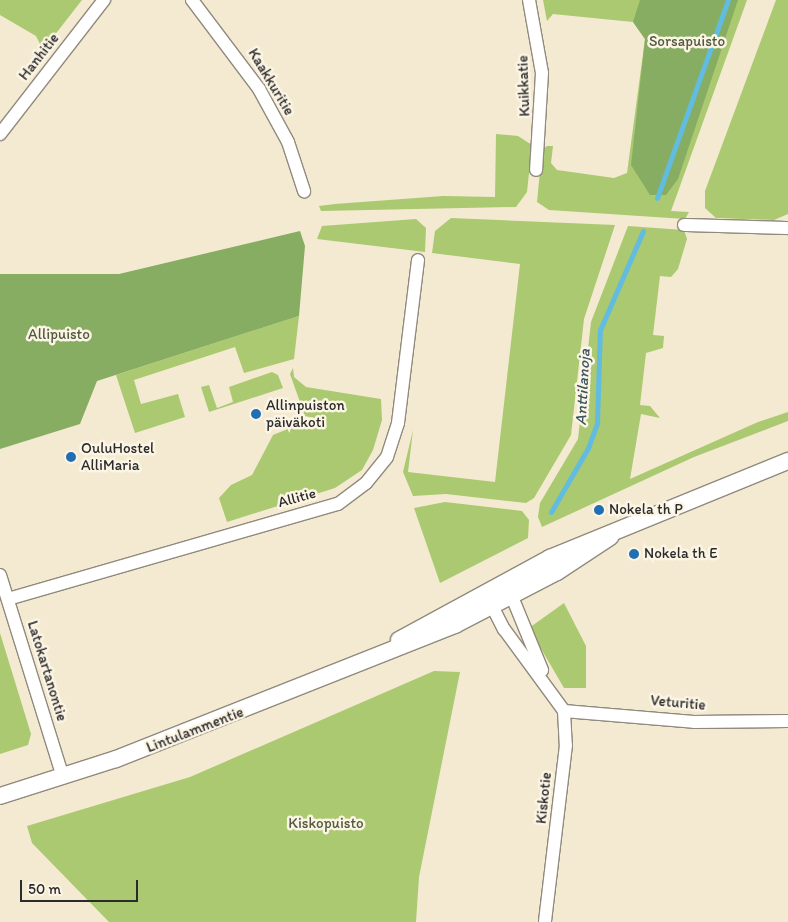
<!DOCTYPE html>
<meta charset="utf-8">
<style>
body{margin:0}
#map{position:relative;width:788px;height:922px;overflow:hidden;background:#f4ead1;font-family:Itim,sans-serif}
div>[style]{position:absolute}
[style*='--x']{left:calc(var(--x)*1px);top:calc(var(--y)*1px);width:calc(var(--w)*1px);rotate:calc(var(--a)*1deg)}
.green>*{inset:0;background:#aac970}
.forest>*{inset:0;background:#87ad62}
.stream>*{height:5px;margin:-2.5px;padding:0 2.5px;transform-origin:2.5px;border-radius:2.5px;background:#61bcdf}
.roads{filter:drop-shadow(1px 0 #908a7e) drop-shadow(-1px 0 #908a7e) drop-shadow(0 1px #908a7e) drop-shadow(0 -1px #908a7e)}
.minor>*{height:12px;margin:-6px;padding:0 6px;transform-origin:6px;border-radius:6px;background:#fff}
.tertiary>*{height:16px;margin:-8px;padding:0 8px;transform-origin:8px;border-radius:8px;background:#fff}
.dots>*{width:14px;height:14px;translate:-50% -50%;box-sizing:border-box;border:2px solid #fcf5e5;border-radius:50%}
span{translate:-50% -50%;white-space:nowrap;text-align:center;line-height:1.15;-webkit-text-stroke:5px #fcf5e5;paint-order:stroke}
.park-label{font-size:15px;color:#515a40}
.street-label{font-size:15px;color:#2b2b2b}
.poi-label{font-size:15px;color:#2b2b2b}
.left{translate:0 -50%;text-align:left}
.water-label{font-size:16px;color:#3b5661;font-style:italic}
.scale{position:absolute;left:20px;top:880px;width:118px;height:22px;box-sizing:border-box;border:2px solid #2b2b2b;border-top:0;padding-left:6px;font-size:15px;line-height:18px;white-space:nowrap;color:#2b2b2b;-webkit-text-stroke:4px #fcf5e5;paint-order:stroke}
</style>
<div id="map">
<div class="green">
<i style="clip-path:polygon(0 0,82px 0,43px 50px,36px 36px,0 15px)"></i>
<i style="clip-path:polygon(543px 0,747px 0,671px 211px,689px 212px,685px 219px,549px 210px,537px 202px,542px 150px,547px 146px,553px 146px,551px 163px,557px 170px,614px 178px,627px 173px,645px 39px,633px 22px,553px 14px,547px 21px)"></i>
<i style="clip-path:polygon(776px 0,788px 0,788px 214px,774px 220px,716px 218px,705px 208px,705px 191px)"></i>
<i style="clip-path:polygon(496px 134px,518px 136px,532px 145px,527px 192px,516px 207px,321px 211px,319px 206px,335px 204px,443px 196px,495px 197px)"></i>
<i style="clip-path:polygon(451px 218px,615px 225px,584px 319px,571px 435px,534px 498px,526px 503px,446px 494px,413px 496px,403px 472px,413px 430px,408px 472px,495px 482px,520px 264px,432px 253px,435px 231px)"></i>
<i style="clip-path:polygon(416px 219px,426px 228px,425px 252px,317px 239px,322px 226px)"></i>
<i style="clip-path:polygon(628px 226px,684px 230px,687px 239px,678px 269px,671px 277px,660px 276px,653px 335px,664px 336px,663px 348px,646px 353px,640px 405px,650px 406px,660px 418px,641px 414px,630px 479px,758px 422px,788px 412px,788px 421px,694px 457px,542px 527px,538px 517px,540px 503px,578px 439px,591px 322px)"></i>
<i style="clip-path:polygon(299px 316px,294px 359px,244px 373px,235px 347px,134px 380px,141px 404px,178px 394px,185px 417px,135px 433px,116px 375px)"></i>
<i style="clip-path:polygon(293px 368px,294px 377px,306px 387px,381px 399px,382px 420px,373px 450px,362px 470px,335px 488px,227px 522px,219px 498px,231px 485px,252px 475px,273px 435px,295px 426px,318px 428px,319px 419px,305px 416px,290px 374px)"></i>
<i style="clip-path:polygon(272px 372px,278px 375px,283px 388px,209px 412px,201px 387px,209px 385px,217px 408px,233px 402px,229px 387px)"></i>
<i style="clip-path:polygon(445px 502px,522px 511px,529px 520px,528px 538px,440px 583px,414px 508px)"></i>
<i style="clip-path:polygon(564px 603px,586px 646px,586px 688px,564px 688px,529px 628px)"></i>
<i style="clip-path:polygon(0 633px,31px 734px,28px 745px,0 754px)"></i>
<i style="clip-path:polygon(434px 671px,460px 672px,419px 877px,416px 922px,109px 922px,32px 843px,27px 826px,190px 777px)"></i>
</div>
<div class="forest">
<i style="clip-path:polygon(640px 0,738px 0,678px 179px,666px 195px,650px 195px,631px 165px,645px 39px,633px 22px)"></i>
<i style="clip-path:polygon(300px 231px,305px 246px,299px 316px,97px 381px,80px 424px,0 449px,0 274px,119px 274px)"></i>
</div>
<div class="stream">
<i style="--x:657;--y:198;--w:210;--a:-70.3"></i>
<i style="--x:551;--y:512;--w:74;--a:-60"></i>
<i style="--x:588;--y:448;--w:27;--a:-70"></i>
<i style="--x:597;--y:423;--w:93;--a:-88.2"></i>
<i style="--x:600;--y:330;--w:108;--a:-66.5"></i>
</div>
<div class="roads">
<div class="minor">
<i style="--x:192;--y:0;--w:111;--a:53"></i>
<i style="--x:259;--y:89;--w:60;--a:61.3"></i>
<i style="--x:288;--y:142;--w:52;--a:71.9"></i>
<i style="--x:529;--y:0;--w:74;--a:79.9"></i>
<i style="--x:542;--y:73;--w:97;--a:93.5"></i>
<i style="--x:0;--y:134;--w:170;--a:-52.2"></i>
<i style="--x:684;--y:225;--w:104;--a:1.7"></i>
<i style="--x:0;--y:575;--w:212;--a:72.7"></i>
<i style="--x:508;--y:587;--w:90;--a:67.7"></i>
<i style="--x:8;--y:599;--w:343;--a:-16.1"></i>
<i style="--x:338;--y:504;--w:35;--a:-37"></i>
<i style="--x:366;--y:483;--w:33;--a:-51"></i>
<i style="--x:387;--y:457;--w:36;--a:-72"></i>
<i style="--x:398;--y:423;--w:164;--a:-83"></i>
<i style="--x:489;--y:600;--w:33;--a:63"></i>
<i style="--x:504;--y:629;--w:102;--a:53.8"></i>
<i style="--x:564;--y:711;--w:34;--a:87"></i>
<i style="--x:566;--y:745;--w:178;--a:96.8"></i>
<i style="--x:564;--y:711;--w:130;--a:4.8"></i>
<i style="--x:694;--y:722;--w:94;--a:-0.6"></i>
</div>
<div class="tertiary">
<i style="--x:399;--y:640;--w:172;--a:-28.5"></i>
<i style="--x:550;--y:558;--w:257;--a:-22.2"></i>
<i style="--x:0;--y:796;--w:122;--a:-17.7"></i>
<i style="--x:116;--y:759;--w:365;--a:-21.6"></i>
<i style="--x:455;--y:625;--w:115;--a:-27.5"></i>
<i style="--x:557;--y:572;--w:64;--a:-33.4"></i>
</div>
</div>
<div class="dots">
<i style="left:256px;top:414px;background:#1f6fb2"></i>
<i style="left:71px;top:457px;background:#1f6fb2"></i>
<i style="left:599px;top:510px;background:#1f6fb2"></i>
<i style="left:634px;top:554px;background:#1f6fb2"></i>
</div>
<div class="park-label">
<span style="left:687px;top:42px">Sorsapuisto</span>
<span style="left:59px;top:335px">Allipuisto</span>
<span style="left:326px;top:824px">Kiskopuisto</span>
</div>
<div class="street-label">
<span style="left:39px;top:57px;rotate:-52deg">Hanhitie</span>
<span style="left:271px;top:82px;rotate:59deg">Kaakkuritie</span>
<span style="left:524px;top:86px;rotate:-92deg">Kuikkatie</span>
<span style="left:297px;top:498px;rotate:-15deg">Allitie</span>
<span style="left:47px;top:671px;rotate:73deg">Latokartanontie</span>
<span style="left:678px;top:703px;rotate:5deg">Veturitie</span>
<span style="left:195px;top:730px;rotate:-21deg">Lintulammentie</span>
<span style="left:544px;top:798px;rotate:-84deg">Kiskotie</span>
</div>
<div class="poi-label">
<span class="left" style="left:266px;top:414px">Allinpuiston<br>päiväkoti</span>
<span class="left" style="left:81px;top:457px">OuluHostel<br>AlliMaria</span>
<span class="left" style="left:609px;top:510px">Nokela th P</span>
<span class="left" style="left:644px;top:554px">Nokela th E</span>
</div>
<div class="water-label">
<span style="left:583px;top:387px;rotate:-87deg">Anttilanoja</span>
</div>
<div class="scale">50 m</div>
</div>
